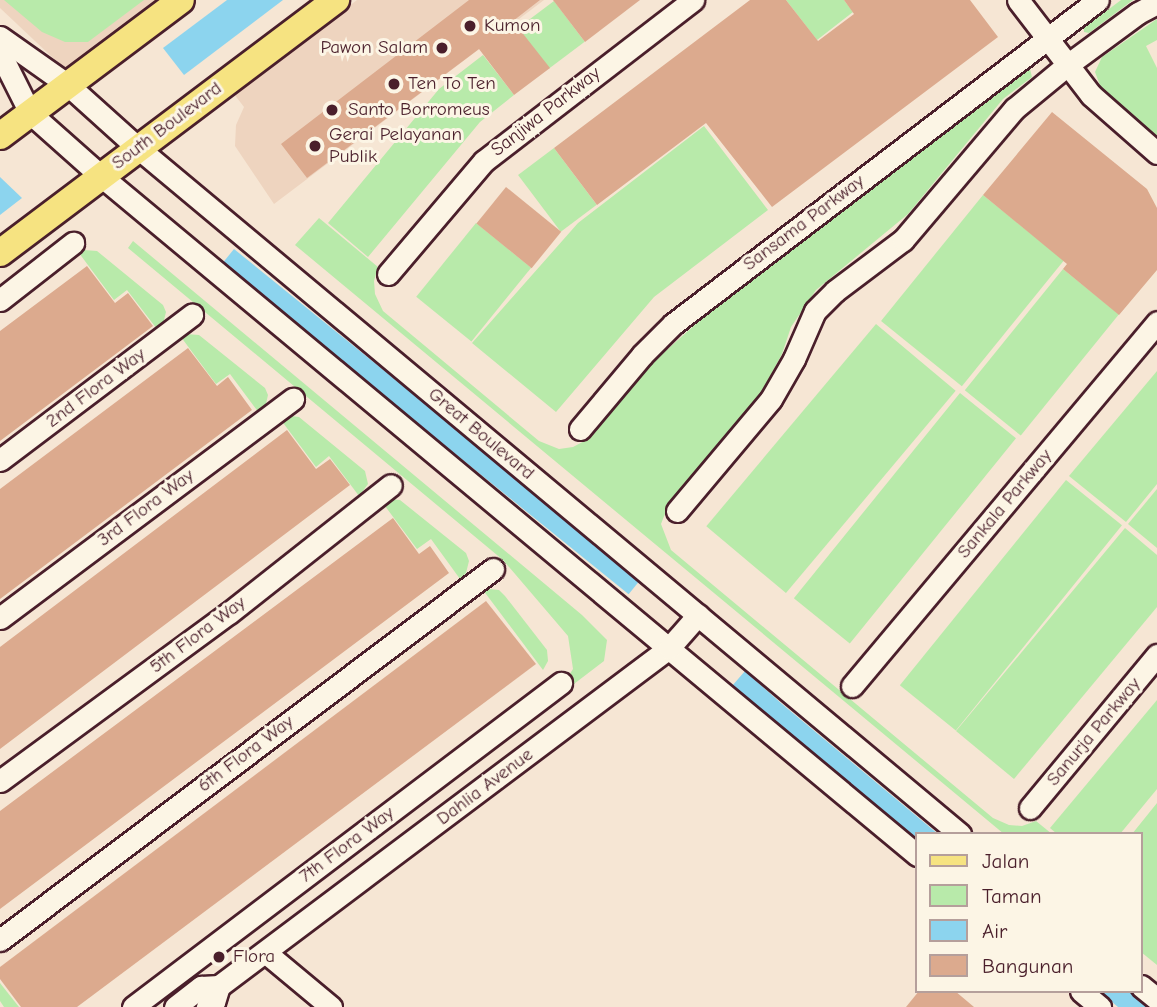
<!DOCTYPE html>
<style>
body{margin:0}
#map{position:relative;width:1157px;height:1007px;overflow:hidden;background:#f6e6d4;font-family:"Comic Neue",sans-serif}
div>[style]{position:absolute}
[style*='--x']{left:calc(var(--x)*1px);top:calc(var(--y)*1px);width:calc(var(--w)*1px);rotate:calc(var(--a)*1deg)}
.built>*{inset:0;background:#eed4bf}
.green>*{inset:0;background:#b8eaaa;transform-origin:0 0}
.water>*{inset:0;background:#8cd4ee;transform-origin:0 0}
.building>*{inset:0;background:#dcaa8e;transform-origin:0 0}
.roads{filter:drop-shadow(2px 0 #4a1f2b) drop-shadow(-2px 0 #4a1f2b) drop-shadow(0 2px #4a1f2b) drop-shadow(0 -2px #4a1f2b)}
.minor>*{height:21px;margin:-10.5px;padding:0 10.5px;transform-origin:10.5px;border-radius:10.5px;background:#fcf5e5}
.major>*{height:26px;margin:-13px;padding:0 13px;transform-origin:13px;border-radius:13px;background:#f6e381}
.dots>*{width:19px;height:19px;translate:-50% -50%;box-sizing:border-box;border:4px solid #fcf5e5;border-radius:50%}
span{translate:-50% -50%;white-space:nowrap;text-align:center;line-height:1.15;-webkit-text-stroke:6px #fcf5e5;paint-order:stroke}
.poi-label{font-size:19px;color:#4a1f2b}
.left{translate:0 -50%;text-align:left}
.right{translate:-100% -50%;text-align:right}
.street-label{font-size:19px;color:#4a1f2b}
.legend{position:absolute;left:915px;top:832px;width:228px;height:161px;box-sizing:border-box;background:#fcf5e5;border:2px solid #b59f9b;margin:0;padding:9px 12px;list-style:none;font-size:21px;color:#4a1f2b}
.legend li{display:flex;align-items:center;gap:14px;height:35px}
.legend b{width:35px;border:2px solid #b59f9b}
</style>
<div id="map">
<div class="built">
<i style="clip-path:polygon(0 0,171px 0,70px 74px,0 8px)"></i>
<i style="clip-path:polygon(357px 0,544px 0,274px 204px,235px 146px,236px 125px,244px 107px,234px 94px)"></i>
</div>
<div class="green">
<i style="clip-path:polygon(4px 0,144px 0,88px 42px,65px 42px,42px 32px)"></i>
<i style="clip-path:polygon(786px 0,844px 0,853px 12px,817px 40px)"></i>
<i style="clip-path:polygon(1121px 0,1133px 0,1089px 33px,1084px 32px,1084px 28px)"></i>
<i style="left:554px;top:1px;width:51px;height:45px;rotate:53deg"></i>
<i style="clip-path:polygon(1157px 19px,1157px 40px,1146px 46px,1157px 68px,1157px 136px,1101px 88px,1095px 72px,1102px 57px)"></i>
<i style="clip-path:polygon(483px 55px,514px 95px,480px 122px,368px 257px,328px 223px,439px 89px)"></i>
<i style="clip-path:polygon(1030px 69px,1032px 77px,1003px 99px,908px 214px,816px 290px,791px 327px,782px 354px,762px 391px,670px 501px,661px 524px,671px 550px,993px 818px,1009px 825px,1022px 826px,1036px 821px,1052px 834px,1004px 834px,295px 245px,319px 218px,378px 267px,374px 281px,375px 294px,383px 311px,539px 441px,559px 449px,573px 447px,590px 438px,651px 364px,716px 306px)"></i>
<i style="clip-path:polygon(704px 126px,768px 210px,654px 297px,556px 412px,472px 343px,578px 223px)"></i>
<i style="left:554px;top:148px;width:71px;height:45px;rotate:53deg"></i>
<i style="left:983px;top:195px;width:104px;height:162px;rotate:39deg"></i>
<i style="left:476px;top:223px;width:71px;height:95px;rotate:39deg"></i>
<i style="clip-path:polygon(133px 241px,582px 615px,607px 640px,604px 661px,553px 700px,573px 669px,568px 636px,503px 560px,128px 248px)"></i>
<i style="clip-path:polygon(84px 250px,97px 251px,163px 305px,166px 312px,163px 324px,157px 329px,127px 290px,114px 300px,79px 253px)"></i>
<i style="left:1063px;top:269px;width:72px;height:156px;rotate:39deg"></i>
<i style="left:876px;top:324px;width:104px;height:264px;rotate:40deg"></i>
<i style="clip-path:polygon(186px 334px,199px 335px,265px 388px,268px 395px,265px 408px,259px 413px,230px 374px,216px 384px,181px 337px)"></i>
<i style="clip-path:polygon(1157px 371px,1157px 484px,1126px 522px,1069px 476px)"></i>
<i style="left:960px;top:393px;width:72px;height:264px;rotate:39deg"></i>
<i style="clip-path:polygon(291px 416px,299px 417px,365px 471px,368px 484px,359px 496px,329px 456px,316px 467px,281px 420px)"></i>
<i style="left:1066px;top:480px;width:72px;height:264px;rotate:39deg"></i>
<i style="clip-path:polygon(1157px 489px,1157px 548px,1128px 524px)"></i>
<i style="clip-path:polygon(387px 499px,400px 500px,466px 553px,469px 561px,466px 573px,460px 579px,431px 539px,417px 549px,382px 502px)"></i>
<i style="clip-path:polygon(1125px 528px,1157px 555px,1157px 607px,1014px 779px,956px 731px)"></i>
<i style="clip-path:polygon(489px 589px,499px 590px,505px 596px,547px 650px,548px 661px,543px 670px,483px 590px)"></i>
<i style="clip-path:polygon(1157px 700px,1157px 789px,1120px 834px,1057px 834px,1050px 828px)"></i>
<i style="clip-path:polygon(1157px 803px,1157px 965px,1141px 952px,1141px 834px,1132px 834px)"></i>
<i style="clip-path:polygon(0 983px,19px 1007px,4px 1007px,0 1001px)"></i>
</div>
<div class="water">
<i style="clip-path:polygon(227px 0,283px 0,184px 75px,163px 48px)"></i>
<i style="clip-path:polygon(0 177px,22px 198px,0 215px)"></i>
<i style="left:234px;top:249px;width:524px;height:20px;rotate:39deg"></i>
<i style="clip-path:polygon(745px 671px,782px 704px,938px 834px,917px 834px,917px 842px,770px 718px,732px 686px)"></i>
<i style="clip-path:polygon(1099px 991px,1129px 991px,1148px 1007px,1118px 1007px)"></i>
</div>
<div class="building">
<i style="clip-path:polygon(469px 0,540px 0,513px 21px,550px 68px,514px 95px,479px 49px,307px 178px,281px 144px)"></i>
<i style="clip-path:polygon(553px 0,640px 0,585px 42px)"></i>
<i style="clip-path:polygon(750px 0,786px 0,818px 41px,854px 14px,844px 0,970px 0,998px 37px,772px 207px,706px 123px,597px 205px,554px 148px)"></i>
<i style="clip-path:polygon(1052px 112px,1147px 189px,1157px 208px,1157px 270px,1119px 315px,1063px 269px,1067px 264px,983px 195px)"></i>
<i style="left:506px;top:187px;width:71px;height:47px;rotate:39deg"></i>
<i style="clip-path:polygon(87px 266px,115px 303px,128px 293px,153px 326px,0 441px,0 331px)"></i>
<i style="clip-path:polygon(188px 348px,217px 386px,228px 377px,252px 410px,0 599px,0 489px)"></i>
<i style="clip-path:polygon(287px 430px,316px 469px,330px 459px,350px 485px,0 749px,0 647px)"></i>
<i style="clip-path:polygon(393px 518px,419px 554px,430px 546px,449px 573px,0 909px,0 811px)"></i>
<i style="clip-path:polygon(486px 601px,536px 664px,77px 1007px,21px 1007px,0 979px,0 967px)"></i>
<i style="clip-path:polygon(919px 991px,955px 991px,974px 1007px,906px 1007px)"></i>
</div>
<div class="roads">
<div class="minor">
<i style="--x:1018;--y:0;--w:120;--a:52.5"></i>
<i style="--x:1091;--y:95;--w:88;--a:41.3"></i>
<i style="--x:0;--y:37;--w:83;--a:35.2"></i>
<i style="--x:68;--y:85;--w:94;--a:42"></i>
<i style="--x:138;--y:148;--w:1071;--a:39.85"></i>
<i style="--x:0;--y:53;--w:67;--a:63.4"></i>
<i style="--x:30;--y:113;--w:95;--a:41.6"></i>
<i style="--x:101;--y:176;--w:1062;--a:39.76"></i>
<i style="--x:388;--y:274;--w:148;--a:-49.7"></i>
<i style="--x:484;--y:161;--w:264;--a:-37.6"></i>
<i style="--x:0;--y:300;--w:93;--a:-38"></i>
<i style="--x:580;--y:429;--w:97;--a:-50"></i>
<i style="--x:642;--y:355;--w:44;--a:-45"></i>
<i style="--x:673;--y:324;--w:534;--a:-37.32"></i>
<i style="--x:0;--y:460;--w:241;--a:-37.1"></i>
<i style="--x:677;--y:511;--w:146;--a:-50"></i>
<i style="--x:771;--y:399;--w:46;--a:-60.1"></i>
<i style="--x:794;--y:359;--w:52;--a:-66.4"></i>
<i style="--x:815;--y:311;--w:28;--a:-45"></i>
<i style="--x:835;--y:291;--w:85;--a:-36.9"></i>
<i style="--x:903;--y:240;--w:172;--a:-49.7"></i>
<i style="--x:1014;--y:109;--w:67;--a:-39.6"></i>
<i style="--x:1066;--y:66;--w:89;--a:-36.4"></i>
<i style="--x:1138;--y:13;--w:21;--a:-28"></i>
<i style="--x:0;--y:618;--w:366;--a:-36.8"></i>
<i style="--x:852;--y:686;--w:475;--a:-50"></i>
<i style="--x:0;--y:781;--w:284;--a:-36.3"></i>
<i style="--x:229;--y:613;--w:206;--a:-38.3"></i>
<i style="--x:1030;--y:808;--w:199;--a:-50.3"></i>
<i style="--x:0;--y:940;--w:617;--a:-36.96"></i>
<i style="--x:265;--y:952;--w:86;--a:39.8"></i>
<i style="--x:219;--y:986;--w:563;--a:-36.91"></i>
<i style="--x:669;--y:648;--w:44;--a:-48.7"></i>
<i style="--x:1141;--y:986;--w:21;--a:39"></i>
<i style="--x:1081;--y:991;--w:25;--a:40"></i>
<i style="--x:133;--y:1007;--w:537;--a:-37.13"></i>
<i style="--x:175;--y:1007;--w:33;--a:-38"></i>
<i style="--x:201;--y:987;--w:18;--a:-3"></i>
<i style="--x:219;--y:986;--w:17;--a:107"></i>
<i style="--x:214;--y:1002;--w:9;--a:144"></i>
</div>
<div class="major">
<i style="--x:0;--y:136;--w:226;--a:-36.9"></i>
<i style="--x:0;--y:253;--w:421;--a:-37"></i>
</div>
</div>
<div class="dots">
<i style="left:470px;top:26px;background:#4a1f2b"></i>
<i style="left:442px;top:48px;background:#4a1f2b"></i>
<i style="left:394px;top:84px;background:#4a1f2b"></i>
<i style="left:332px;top:110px;background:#4a1f2b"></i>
<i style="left:315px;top:146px;background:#4a1f2b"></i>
<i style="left:219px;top:957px;background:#4a1f2b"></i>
</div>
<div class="poi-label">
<span class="left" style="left:484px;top:26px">Kumon</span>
<span class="right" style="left:428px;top:48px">Pawon Salam</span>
<span class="left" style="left:408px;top:84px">Ten To Ten</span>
<span class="left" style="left:348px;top:110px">Santo Borromeus</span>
<span class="left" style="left:329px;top:146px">Gerai Pelayanan<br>Publik</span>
<span class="left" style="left:233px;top:957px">Flora</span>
</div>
<div class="street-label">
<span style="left:546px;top:112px;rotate:-38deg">Sanjiwa Parkway</span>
<span style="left:167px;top:126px;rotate:-37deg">South Boulevard</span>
<span style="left:804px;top:223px;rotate:-37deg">Sansama Parkway</span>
<span style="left:96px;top:388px;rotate:-37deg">2nd Flora Way</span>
<span style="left:481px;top:434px;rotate:40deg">Great Boulevard</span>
<span style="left:1005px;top:504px;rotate:-50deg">Sankala Parkway</span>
<span style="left:146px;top:508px;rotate:-37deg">3rd Flora Way</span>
<span style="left:198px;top:635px;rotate:-37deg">5th Flora Way</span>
<span style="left:1094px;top:732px;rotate:-50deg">Sanurja Parkway</span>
<span style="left:246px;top:754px;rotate:-37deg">6th Flora Way</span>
<span style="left:485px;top:787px;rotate:-37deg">Dahlia Avenue</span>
<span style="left:347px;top:845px;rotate:-37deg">7th Flora Way</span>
</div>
<ul class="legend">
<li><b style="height:9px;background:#f6e381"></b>Jalan</li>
<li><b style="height:19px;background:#b8eaaa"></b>Taman</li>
<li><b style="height:19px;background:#8cd4ee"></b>Air</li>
<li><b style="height:19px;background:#dcaa8e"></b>Bangunan</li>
</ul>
</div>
